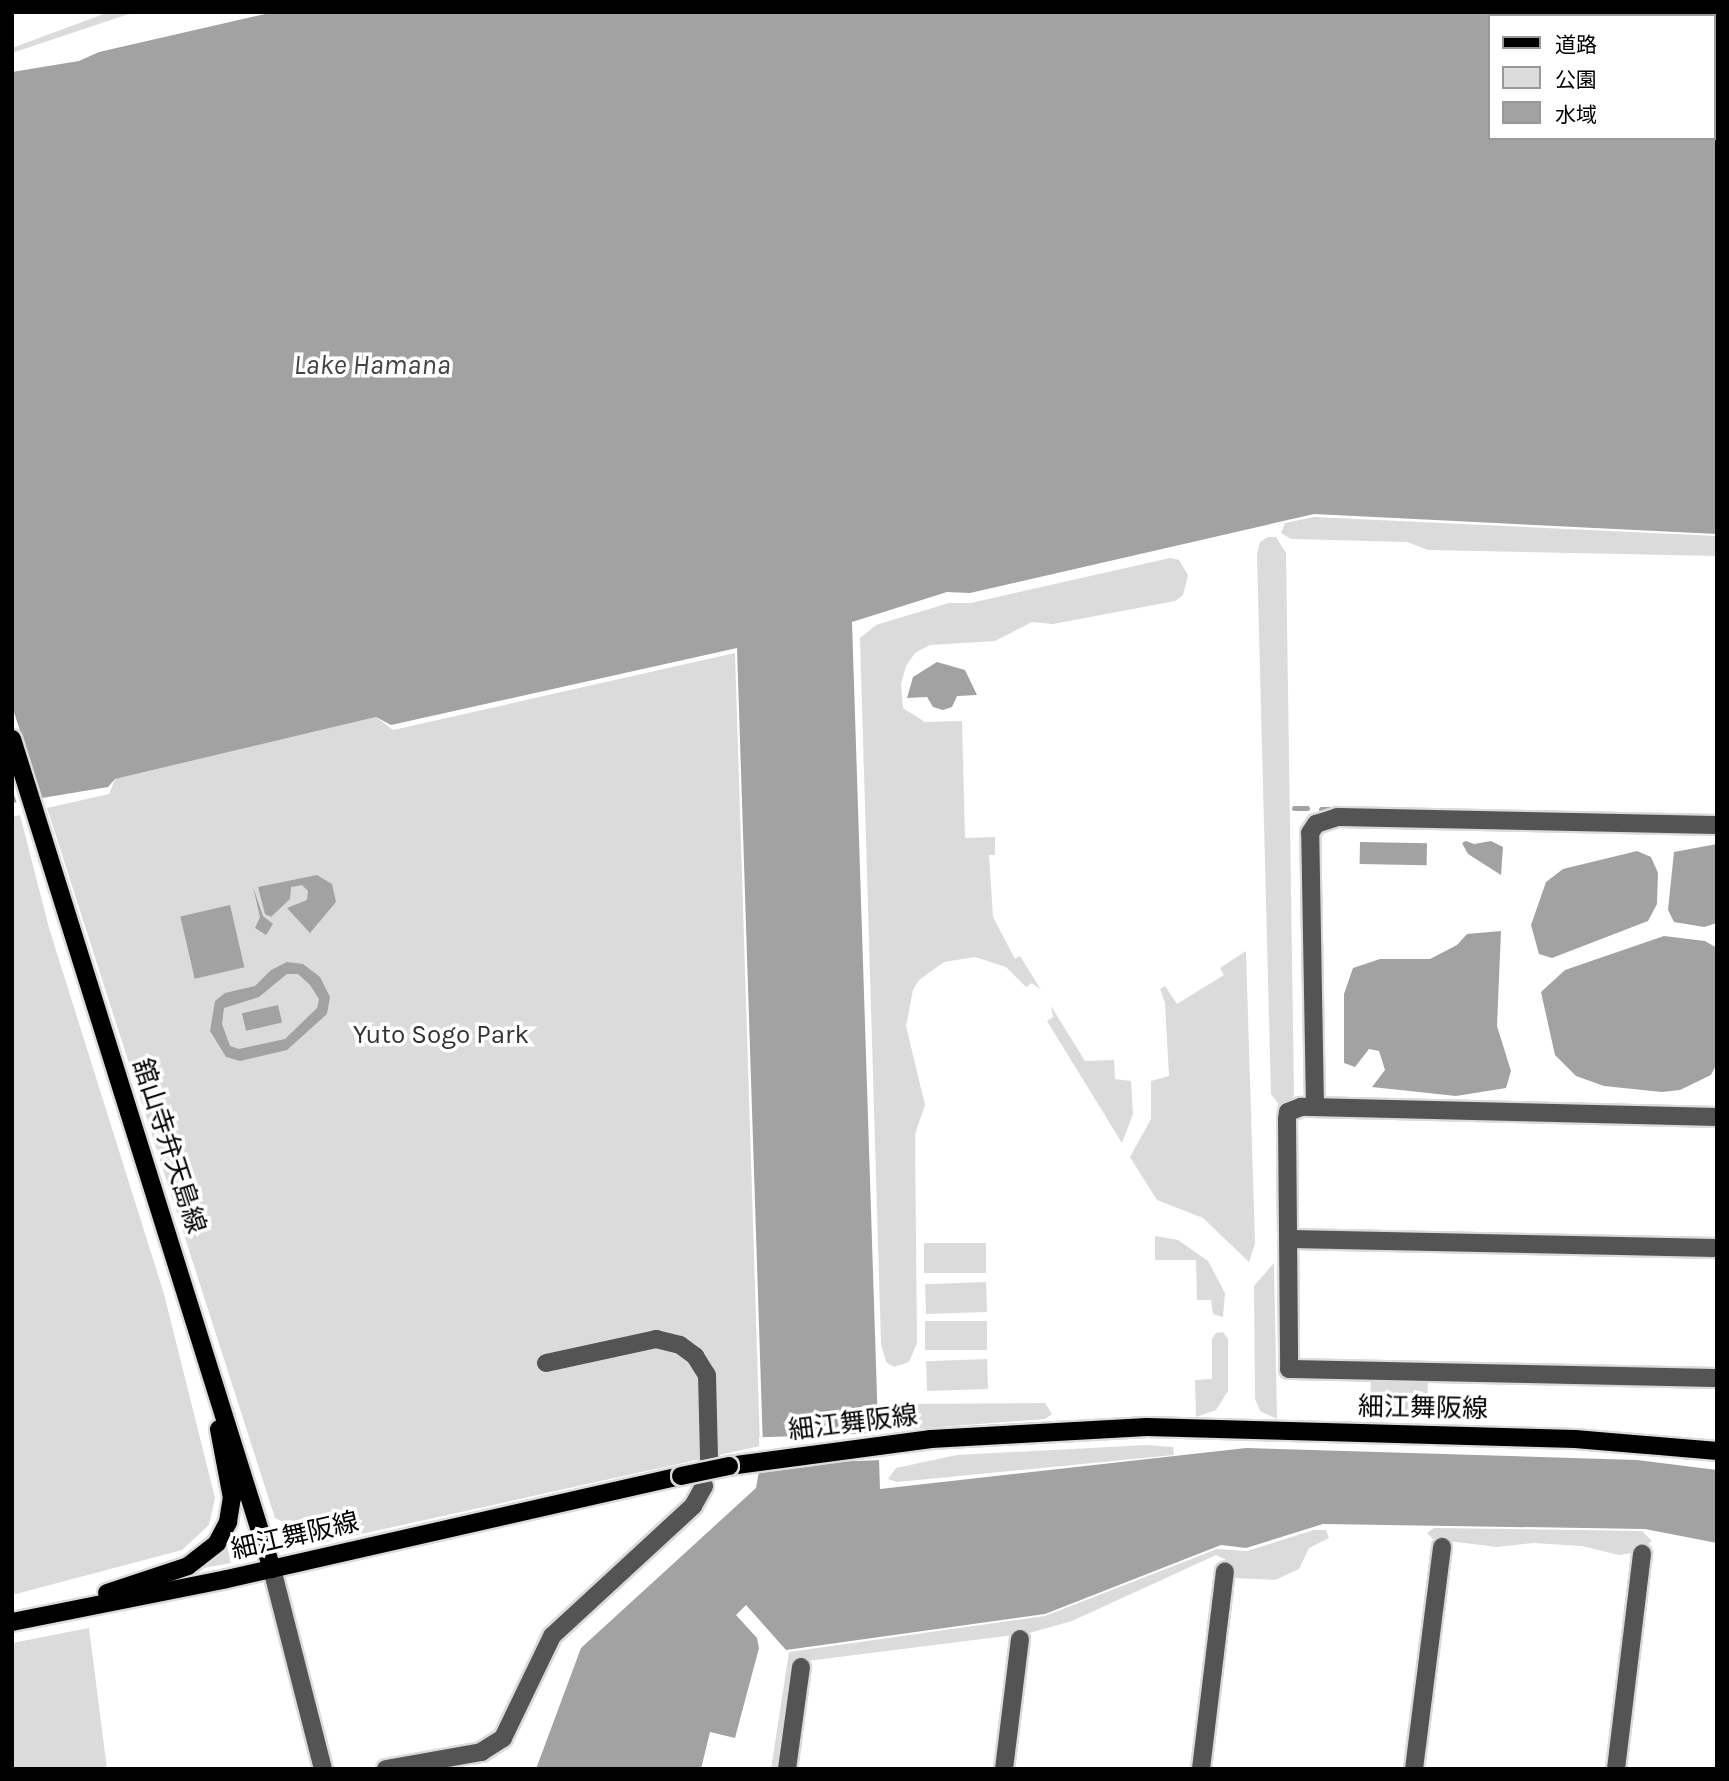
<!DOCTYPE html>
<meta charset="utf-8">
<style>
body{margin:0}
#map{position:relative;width:1729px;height:1781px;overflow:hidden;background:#fff;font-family:Karla,"Noto Sans JP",sans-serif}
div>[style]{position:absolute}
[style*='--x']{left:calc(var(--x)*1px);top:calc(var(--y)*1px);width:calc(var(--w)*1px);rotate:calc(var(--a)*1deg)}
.green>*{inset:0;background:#dbdbdb;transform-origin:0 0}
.water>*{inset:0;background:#a2a2a2;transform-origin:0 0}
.pier>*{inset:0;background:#fff;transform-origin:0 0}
.stream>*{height:5px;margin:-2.5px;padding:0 2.5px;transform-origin:2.5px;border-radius:2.5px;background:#a2a2a2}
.roads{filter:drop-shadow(2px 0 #dbdbdb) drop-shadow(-2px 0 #dbdbdb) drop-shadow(0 2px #dbdbdb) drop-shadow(0 -2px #dbdbdb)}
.minor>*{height:18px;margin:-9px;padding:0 9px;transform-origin:9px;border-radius:9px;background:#545454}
.major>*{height:18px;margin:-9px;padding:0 9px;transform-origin:9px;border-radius:9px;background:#000}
.bridges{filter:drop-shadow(2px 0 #dbdbdb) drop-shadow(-2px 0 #dbdbdb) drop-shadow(0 2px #dbdbdb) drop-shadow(0 -2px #dbdbdb)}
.major-bridge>*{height:18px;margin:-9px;padding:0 9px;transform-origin:9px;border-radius:9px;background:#000}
span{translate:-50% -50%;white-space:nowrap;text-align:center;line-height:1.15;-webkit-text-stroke:7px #fff;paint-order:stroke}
.park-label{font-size:26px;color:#323232}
.street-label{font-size:26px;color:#000}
.water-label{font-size:28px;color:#434343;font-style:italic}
.frame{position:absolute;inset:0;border:14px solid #000;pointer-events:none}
.legend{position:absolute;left:1488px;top:14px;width:228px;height:126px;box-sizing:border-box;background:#fff;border:2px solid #999;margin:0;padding:9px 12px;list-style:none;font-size:21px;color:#000}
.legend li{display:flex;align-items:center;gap:14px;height:35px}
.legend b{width:35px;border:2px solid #999}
</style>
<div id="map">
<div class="green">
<i style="clip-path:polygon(109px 12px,135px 12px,12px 53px,12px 48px)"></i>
<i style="clip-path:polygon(1314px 517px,1717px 536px,1717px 556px,1428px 550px,1407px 542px,1291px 539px,1281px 533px,1285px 523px)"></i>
<i style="clip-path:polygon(1268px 537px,1276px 537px,1286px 553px,1294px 1094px,1292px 1101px,1279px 1105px,1271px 1094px,1257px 554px,1260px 542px)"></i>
<i style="clip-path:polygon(1170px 558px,1179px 560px,1188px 575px,1183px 595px,1175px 601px,1053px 624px,1032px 622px,995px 641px,930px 645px,915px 653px,906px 666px,901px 684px,903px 708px,925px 722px,962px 721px,965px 838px,995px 837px,995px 855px,989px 855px,993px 917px,1015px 959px,1020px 956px,1041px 990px,1032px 983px,1026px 987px,1006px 967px,975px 957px,944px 962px,919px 980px,913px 990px,906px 1026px,925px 1105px,915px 1134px,917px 1343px,909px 1362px,894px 1367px,886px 1362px,881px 1344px,860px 638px,876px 625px,949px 603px,971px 603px)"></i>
<i style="clip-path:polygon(735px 653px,760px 1446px,316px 1544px,311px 1536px,275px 1518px,47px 808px,109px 794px,115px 779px,376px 717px,393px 730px)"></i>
<i style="clip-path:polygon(20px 815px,49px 928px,164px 1294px,215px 1498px,209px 1525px,182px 1550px,12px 1595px,12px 817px)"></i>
<i style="clip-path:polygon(1246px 951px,1255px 1244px,1249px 1262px,1203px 1218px,1157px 1200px,1130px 1157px,1151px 1119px,1151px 1081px,1169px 1076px,1165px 1003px,1160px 989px,1165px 986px,1177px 1004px,1224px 975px,1220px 968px)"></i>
<i style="clip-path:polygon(1051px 1006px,1085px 1061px,1114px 1060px,1115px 1079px,1131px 1081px,1133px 1114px,1122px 1143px,1047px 1021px,1053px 1017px)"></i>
<i style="clip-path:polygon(1155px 1236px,1178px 1240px,1208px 1261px,1225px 1293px,1223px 1317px,1213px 1314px,1211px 1300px,1197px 1300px,1196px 1260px,1155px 1260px)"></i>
<i style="left:986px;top:1243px;width:30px;height:62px;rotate:90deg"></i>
<i style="clip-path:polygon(1274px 1263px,1277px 1419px,1260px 1411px,1255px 1399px,1254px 1286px)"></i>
<i style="left:986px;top:1282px;width:30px;height:61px;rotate:88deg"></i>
<i style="left:987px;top:1321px;width:29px;height:62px;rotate:90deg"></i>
<i style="clip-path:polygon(1223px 1332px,1228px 1339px,1228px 1391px,1216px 1410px,1196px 1417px,1195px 1380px,1212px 1379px,1212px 1339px,1216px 1333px)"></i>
<i style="left:987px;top:1359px;width:30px;height:61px;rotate:88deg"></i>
<i style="left:1371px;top:1378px;width:57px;height:38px;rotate:2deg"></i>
<i style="clip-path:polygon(1045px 1403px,1052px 1414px,1045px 1419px,901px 1430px,892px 1428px,886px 1416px,898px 1404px)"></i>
<i style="clip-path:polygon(1147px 1445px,1173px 1447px,1174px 1455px,897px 1482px,888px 1479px,896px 1468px,957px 1455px)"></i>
<i style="clip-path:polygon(1434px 1528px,1642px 1531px,1652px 1541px,1638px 1552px,1619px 1555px,1582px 1546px,1533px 1543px,1497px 1547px,1433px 1539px,1427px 1533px)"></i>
<i style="clip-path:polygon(1314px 1530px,1326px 1530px,1329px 1538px,1309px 1548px,1299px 1569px,1275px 1580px,1234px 1578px,1225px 1559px,1216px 1555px,1072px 1621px,1029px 1633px,807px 1661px,782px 1769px,771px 1769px,789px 1652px,1045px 1616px,1217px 1549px,1247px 1551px)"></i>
<i style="clip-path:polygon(222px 1546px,228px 1550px,231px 1563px,198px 1569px)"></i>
<i style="clip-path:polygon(89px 1628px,107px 1769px,12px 1769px,12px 1643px)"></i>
</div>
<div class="water">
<i style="clip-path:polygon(evenodd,274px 12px,1717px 12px,1717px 534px,1314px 514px,970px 593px,947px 592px,852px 622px,880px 1489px,1246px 1448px,1637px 1460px,1717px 1470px,1717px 1543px,1645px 1529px,1323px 1524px,1246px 1548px,1221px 1545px,1045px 1614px,786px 1650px,746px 1605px,736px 1615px,757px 1638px,759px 1648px,735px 1738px,710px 1732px,701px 1769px,536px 1769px,581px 1648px,756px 1488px,763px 1449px,737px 648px,391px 725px,376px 717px,115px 779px,108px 787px,12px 803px,12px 72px,79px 61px,99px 52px,274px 12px,1489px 16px,1713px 16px,1713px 138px,1489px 138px,1489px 16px)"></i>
<i style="clip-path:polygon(937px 662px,965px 670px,977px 695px,957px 696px,952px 707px,943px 710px,933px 707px,927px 697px,907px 698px,913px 677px)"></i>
<i style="clip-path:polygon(1466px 841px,1474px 844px,1491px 841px,1503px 847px,1501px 875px,1468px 854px,1462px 843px)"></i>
<i style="left:1360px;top:842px;width:67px;height:22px;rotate:1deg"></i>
<i style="clip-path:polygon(1717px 844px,1717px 923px,1704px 927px,1674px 922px,1668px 910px,1674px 852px)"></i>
<i style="clip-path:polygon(1637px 851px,1651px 857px,1658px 873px,1657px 904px,1648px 921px,1552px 958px,1539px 954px,1531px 925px,1546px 882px,1563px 869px)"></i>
<i style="clip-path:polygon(317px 875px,332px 884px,336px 902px,310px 933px,287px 908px,307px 900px,308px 891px,302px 885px,291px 887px,290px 899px,271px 917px,265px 914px,258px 887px)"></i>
<i style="clip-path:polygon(253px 887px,263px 916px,273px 924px,266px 935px,255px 928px,260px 917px)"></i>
<i style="left:230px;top:905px;width:64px;height:51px;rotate:77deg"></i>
<i style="clip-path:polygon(1501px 931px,1497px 1026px,1511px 1071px,1506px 1088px,1456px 1096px,1372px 1087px,1385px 1070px,1379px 1051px,1369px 1049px,1355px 1067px,1344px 1063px,1344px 994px,1353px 968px,1380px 959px,1430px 959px,1457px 945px,1467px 934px)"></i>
<i style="clip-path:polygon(1664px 936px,1705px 941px,1717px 948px,1717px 1063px,1711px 1075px,1680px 1090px,1662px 1092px,1604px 1086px,1576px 1076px,1555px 1055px,1541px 992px,1565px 970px)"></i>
<i style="clip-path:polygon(evenodd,287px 962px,303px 964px,320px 977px,330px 997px,327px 1014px,287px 1050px,240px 1061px,226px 1057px,210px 1031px,215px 1001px,225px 993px,255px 986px,271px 970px,287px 962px,287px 974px,298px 974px,310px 985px,319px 999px,317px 1008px,285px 1039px,239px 1049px,230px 1046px,222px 1024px,224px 1008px,259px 997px,287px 974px)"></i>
<i style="left:278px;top:1005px;width:18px;height:37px;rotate:77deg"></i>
</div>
<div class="pier">
<i style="clip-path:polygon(12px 706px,43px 802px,18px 806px,12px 789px)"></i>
<i style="left:882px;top:1433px;width:27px;height:123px;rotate:88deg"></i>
</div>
<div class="stream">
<i style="--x:1294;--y:808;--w:13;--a:0"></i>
<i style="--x:1321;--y:809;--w:18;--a:0"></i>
</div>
<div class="roads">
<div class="minor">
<i style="--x:1315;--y:1107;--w:274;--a:-91"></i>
<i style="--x:1310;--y:833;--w:11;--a:-56"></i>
<i style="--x:1316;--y:824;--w:22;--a:-18"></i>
<i style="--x:1337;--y:817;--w:380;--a:1.2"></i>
<i style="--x:1717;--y:1117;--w:416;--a:-178.6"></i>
<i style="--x:1301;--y:1107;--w:14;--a:159"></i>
<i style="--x:1288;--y:1112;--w:7;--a:98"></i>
<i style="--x:1287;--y:1119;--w:250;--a:89.5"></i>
<i style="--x:1289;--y:1369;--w:428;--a:1.2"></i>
<i style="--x:1289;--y:1239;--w:428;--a:1.2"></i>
<i style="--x:546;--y:1363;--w:113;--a:-12.3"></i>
<i style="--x:656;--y:1339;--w:25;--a:14"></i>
<i style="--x:680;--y:1345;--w:19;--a:36"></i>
<i style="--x:695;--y:1356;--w:22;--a:58"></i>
<i style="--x:707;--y:1375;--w:84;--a:88.6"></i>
<i style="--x:272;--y:1569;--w:206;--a:75.7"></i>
<i style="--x:386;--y:1769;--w:97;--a:-10.1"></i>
<i style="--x:481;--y:1752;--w:26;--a:-32"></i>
<i style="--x:503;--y:1738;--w:113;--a:-64.3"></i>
<i style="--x:552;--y:1636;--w:192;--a:-42.7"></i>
<i style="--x:693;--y:1506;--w:23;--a:-61"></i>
<i style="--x:787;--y:1769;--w:103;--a:-82.2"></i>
<i style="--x:1004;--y:1769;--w:131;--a:-83"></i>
<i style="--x:1201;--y:1769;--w:199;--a:-83.1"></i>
<i style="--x:1414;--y:1769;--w:224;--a:-82.8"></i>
<i style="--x:1616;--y:1769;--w:217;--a:-83.1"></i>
</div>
<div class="major">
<i style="--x:12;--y:739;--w:870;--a:72.61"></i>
<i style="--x:729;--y:1466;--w:204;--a:-7.6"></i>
<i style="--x:931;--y:1439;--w:216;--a:-3.2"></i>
<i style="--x:1147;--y:1427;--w:428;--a:1.6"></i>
<i style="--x:1575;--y:1439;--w:143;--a:4.8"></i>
<i style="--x:107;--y:1593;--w:85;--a:-18.4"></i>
<i style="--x:188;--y:1566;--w:37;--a:-38"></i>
<i style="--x:217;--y:1543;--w:24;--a:-62"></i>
<i style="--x:228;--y:1522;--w:24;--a:-81"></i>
<i style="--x:232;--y:1498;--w:70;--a:-100.7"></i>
<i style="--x:12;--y:1622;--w:219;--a:-11.3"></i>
<i style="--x:227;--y:1579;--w:466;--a:-12.8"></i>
</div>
</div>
<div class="bridges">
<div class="major-bridge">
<i style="--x:681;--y:1476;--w:49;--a:-11.8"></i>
</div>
</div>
<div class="park-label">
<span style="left:441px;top:1035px">Yuto Sogo Park</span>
</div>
<div class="street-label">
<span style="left:169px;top:1146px;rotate:72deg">舘山寺弁天島線</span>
<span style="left:1423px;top:1408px;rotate:1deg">細江舞阪線</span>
<span style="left:853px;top:1423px;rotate:-7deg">細江舞阪線</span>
<span style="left:295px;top:1536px;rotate:-13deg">細江舞阪線</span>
</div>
<div class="water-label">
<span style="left:372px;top:365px">Lake Hamana</span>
</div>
<div class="frame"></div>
<ul class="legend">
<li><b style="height:9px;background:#000"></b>道路</li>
<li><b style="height:19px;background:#dbdbdb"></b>公園</li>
<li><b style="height:19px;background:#a2a2a2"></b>水域</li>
</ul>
</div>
